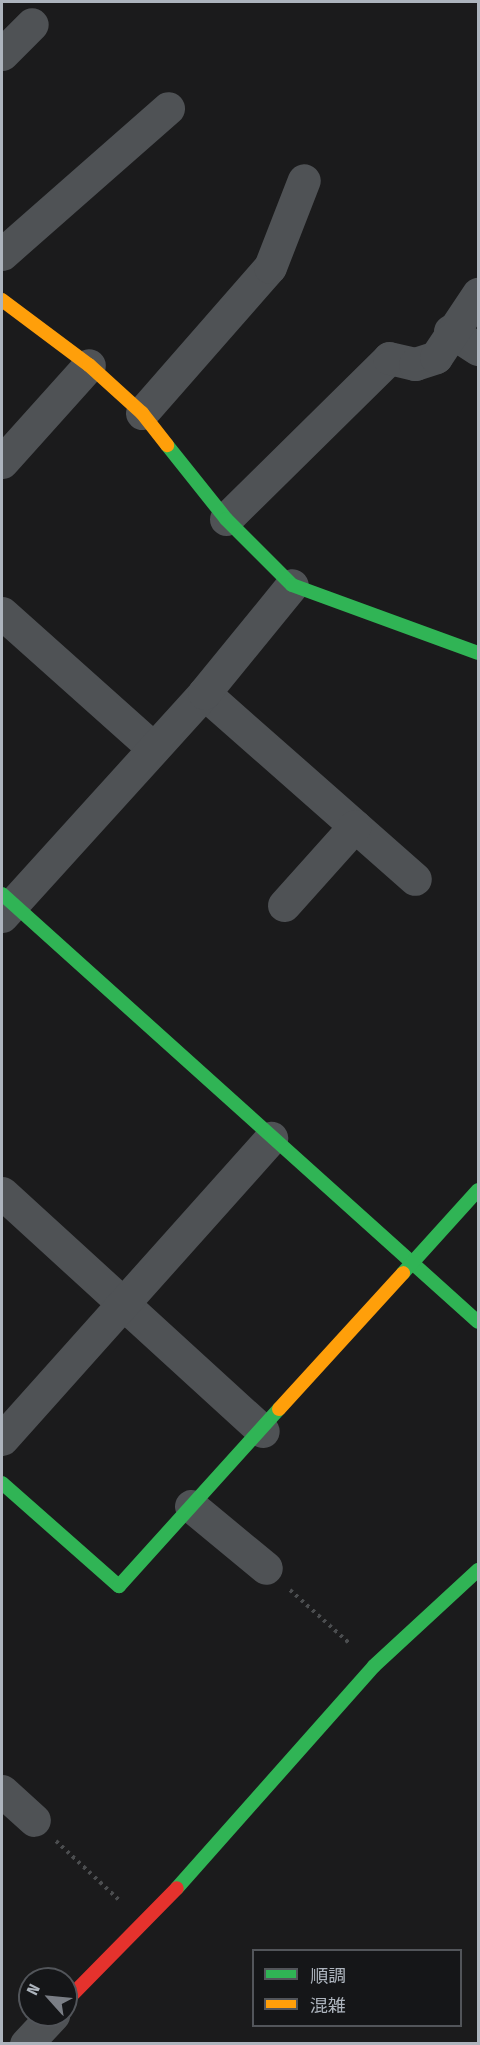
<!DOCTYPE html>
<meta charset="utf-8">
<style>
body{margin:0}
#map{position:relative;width:480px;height:2045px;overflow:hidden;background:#1b1b1c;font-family:"Fira Sans Condensed","Noto Sans JP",sans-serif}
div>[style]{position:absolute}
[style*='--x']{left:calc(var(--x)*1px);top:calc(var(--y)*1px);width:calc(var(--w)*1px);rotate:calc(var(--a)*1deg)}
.path>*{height:4px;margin-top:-2px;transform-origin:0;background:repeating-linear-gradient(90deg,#4b4d4f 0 3px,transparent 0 7.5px)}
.street>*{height:33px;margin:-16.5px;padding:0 16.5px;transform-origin:16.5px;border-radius:16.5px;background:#4f5255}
.fast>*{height:14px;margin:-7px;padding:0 7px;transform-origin:7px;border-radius:7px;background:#30b455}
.slow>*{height:14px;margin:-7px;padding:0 7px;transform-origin:7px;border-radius:7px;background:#ff9f0a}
.jam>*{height:14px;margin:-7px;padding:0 7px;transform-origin:7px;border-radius:7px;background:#e5322d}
span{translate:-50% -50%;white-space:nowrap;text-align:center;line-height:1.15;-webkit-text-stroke:4.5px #151618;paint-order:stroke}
.frame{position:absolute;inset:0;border:3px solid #adb4bd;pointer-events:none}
.legend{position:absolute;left:252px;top:1949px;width:210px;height:78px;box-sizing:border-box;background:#151618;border:2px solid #52555a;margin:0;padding:8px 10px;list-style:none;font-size:18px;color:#adb4bd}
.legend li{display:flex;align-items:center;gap:12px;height:30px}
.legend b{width:30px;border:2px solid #52555a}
.north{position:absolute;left:18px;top:1967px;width:60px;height:60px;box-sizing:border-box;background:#151618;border:2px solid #52555a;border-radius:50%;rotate:297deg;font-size:16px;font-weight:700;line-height:24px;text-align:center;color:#adb4bd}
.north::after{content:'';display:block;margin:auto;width:21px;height:27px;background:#7a7e85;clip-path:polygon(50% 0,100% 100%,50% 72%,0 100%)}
</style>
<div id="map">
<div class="path">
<i style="--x:290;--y:1590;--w:79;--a:41.9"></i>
<i style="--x:56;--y:1841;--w:86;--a:43.1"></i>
</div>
<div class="street">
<i style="--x:2;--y:54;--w:42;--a:-45"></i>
<i style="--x:2;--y:254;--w:221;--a:-41.3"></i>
<i style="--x:450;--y:331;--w:33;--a:33"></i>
<i style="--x:142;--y:413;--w:194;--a:-48.8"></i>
<i style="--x:270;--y:267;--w:93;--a:-68.7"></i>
<i style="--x:2;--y:462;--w:130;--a:-48.1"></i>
<i style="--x:226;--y:519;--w:229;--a:-44.6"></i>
<i style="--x:389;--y:358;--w:27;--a:13"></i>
<i style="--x:415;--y:364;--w:22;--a:-18"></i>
<i style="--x:436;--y:357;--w:76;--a:-56.3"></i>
<i style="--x:2;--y:613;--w:203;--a:41.8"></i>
<i style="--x:204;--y:693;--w:281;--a:41.4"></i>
<i style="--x:284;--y:905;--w:106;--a:-48.1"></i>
<i style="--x:2;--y:916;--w:301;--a:-47.8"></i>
<i style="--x:204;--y:693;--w:139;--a:-50.8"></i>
<i style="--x:2;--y:1193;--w:353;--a:42.4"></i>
<i style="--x:2;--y:1439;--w:404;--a:-48.2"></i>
<i style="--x:191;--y:1506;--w:97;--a:39.6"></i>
<i style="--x:2;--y:1791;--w:43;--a:42.2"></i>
<i style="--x:26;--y:2044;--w:40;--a:-47"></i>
</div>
<div class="fast">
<i style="--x:167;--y:445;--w:95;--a:51.4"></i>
<i style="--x:226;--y:519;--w:93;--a:45"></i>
<i style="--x:292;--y:585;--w:198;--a:20.1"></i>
<i style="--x:2;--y:894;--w:640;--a:41.96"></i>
<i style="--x:403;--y:1273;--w:112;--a:-47.9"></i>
<i style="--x:2;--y:1483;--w:156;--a:41.4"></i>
<i style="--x:119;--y:1586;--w:239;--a:-47.9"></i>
<i style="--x:177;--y:1888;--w:297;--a:-48.4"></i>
<i style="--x:374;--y:1666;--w:142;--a:-42.7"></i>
</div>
<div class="slow">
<i style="--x:2;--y:300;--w:109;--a:36.8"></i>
<i style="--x:89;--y:365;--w:72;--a:42.2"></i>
<i style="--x:142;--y:413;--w:41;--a:52"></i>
<i style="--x:279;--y:1409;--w:184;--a:-47.6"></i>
</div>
<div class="jam">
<i style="--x:66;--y:2001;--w:158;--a:-45.5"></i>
</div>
<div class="frame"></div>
<ul class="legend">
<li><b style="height:8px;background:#30b455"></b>順調</li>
<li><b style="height:8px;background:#ff9f0a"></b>混雑</li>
</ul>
<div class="north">N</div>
</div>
